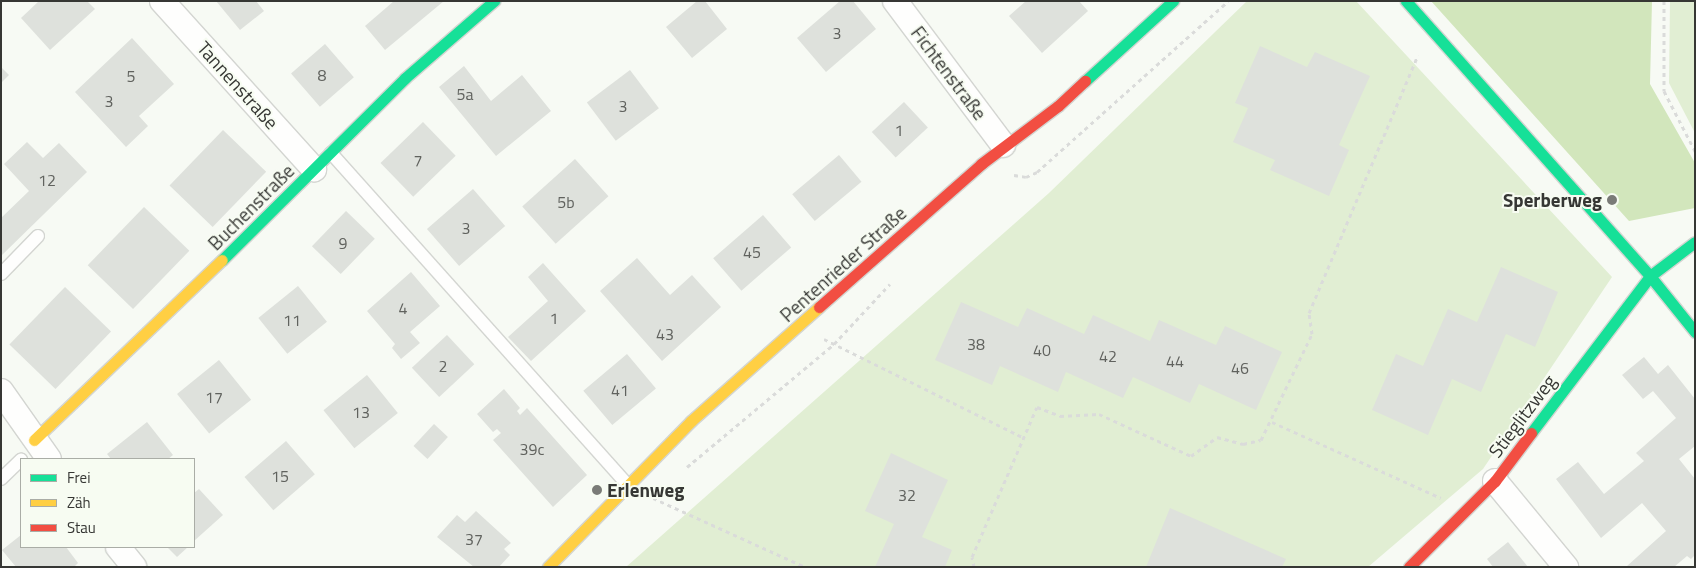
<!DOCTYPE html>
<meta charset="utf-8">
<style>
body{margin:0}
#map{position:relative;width:1696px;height:568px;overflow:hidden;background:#f7faf4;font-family:"Titillium Web",sans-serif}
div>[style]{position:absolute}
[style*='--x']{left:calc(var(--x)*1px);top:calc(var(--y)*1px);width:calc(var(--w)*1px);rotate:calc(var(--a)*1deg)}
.green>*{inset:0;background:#e1eed3}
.forest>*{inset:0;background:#d2e6bc}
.building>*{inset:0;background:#dee1dc;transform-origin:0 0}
.path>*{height:3px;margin-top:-1.5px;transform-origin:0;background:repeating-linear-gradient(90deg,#dadbda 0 4px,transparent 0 8px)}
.roads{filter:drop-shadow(1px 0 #d3d5d1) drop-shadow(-1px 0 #d3d5d1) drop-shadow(0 1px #d3d5d1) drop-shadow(0 -1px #d3d5d1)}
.lane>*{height:12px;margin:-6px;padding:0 6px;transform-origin:6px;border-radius:6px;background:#fefefd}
.street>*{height:24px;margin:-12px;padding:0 12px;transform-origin:12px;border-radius:12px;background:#fefefd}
.fast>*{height:11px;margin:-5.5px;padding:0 5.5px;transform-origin:5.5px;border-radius:5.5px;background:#16e098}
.slow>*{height:11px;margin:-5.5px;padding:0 5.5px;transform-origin:5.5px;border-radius:5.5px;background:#ffcf43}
.jam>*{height:11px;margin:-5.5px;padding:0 5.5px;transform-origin:5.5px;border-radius:5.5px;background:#f24e42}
.dots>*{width:14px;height:14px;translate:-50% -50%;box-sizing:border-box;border:2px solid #f7fcf2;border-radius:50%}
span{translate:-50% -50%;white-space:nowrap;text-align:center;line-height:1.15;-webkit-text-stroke:4px #f7fcf2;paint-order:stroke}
.number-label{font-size:16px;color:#60625e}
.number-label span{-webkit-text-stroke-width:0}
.street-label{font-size:19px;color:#363734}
.poi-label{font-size:19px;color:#363734;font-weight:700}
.right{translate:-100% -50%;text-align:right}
.left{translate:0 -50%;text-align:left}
.frame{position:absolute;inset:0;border:2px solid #363734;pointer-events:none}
.legend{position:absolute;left:20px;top:458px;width:175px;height:90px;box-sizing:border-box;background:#f7fcf2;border:1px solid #aaada6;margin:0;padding:6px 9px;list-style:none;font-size:15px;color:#363734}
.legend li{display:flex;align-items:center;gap:10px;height:25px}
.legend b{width:25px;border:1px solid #aaada6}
</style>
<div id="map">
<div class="green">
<i style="clip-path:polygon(1247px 1px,1356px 1px,1612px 277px,1483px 469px,1368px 567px,626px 567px,1049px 193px)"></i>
<i style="clip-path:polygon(1670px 1px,1695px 1px,1695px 133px,1669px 83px)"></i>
</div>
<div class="forest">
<i style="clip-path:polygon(1431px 1px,1652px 1px,1650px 84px,1695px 163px,1695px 208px,1629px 221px)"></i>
</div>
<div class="building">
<i style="clip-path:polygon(39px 1px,87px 1px,95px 9px,50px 50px,21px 18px)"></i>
<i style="clip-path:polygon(216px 1px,256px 1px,264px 11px,240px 30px)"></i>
<i style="clip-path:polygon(394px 1px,444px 1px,385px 50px,365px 26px)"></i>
<i style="clip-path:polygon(697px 1px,705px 1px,727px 29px,692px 58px,666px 27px)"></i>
<i style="clip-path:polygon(840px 1px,853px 1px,876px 29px,826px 72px,797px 38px)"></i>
<i style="clip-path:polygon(1026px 1px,1079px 1px,1088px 11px,1042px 53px,1009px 16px)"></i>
<i style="clip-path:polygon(132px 38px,174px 84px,139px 116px,148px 126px,126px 147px,75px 92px)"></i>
<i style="left:325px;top:44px;width:44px;height:45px;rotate:49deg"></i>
<i style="clip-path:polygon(1260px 46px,1307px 67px,1315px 52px,1370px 76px,1339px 145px,1349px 150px,1329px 196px,1270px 170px,1275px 160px,1233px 142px,1248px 108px,1235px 103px)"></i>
<i style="clip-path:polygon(464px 66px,491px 101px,522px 75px,551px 111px,496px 156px,439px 87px)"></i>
<i style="clip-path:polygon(1px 67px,9px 75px,1px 83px)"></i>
<i style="left:630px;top:70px;width:48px;height:54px;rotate:53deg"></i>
<i style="left:904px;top:102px;width:35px;height:44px;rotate:47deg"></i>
<i style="left:423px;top:122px;width:47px;height:59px;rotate:46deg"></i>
<i style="left:223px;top:130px;width:60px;height:77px;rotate:44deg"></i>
<i style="clip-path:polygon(27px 142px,43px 158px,59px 143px,87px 172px,1px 256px,1px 218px,29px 191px,4px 164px)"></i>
<i style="left:839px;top:155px;width:35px;height:61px;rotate:50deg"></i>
<i style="left:575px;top:159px;width:50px;height:71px;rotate:48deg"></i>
<i style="left:473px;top:189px;width:49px;height:61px;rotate:49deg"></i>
<i style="left:144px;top:207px;width:63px;height:81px;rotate:44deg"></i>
<i style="left:346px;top:211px;width:40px;height:49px;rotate:44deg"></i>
<i style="left:763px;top:215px;width:43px;height:66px;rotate:49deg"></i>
<i style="clip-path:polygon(637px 258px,670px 295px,692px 275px,721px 307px,662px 361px,600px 291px)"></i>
<i style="clip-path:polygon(543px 263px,586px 311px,531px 361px,508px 337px,548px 301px,528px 277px)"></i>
<i style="clip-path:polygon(1501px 267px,1558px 292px,1535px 347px,1506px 334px,1481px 392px,1452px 379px,1428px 435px,1372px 410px,1396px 354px,1423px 366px,1448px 309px,1477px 322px)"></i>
<i style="clip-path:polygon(411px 272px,440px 306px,410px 332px,420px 343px,401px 359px,392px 348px,395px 344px,367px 311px)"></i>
<i style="left:298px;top:286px;width:46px;height:51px;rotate:51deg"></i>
<i style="left:65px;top:287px;width:64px;height:80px;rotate:44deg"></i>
<i style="clip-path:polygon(961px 302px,1018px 327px,1027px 308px,1084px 334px,1093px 315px,1150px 341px,1159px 320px,1216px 345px,1225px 326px,1282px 352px,1256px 410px,1199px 384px,1190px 403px,1133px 377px,1123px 398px,1066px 372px,1058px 392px,1000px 366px,992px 385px,935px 360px)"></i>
<i style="left:447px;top:335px;width:40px;height:48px;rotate:47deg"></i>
<i style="left:627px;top:354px;width:45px;height:57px;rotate:50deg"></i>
<i style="clip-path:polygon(1644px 357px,1658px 374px,1668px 365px,1695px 399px,1695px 446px,1679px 459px,1695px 479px,1695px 555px,1691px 559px,1687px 556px,1674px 567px,1627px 566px,1666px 531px,1642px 503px,1601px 538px,1556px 479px,1578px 462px,1604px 494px,1644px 461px,1636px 453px,1676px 418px,1653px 391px,1643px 399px,1622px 375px)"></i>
<i style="left:219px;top:360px;width:51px;height:54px;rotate:51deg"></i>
<i style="left:367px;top:375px;width:49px;height:56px;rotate:51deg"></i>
<i style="clip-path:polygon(504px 389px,520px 408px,517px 411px,520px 415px,527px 408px,587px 475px,553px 507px,493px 440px,501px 433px,497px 429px,493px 432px,477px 414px)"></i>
<i style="clip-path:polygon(147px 422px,173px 455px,168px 459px,111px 459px,107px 454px)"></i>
<i style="left:434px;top:424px;width:19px;height:30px;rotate:43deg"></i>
<i style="left:286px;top:441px;width:44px;height:55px;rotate:49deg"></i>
<i style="clip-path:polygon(891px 453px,948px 480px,922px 537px,952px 550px,945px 567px,875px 567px,894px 524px,865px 511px)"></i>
<i style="clip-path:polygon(199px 489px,223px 515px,194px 541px,194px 493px)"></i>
<i style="clip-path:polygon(1170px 508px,1286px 559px,1282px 567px,1146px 567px)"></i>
<i style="clip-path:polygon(476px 511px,511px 543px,504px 549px,510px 555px,499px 567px,474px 567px,437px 537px,457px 515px,465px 522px)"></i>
<i style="clip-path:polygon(21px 535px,21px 547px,66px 547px,78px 563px,74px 567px,16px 567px,2px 550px)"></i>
<i style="clip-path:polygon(1508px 542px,1528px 567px,1493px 567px,1487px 559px)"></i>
<i style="clip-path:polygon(167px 547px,188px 547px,177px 557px)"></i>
</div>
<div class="path">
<i style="--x:1664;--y:1;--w:90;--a:90"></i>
<i style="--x:1664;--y:91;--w:68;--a:62.7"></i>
<i style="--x:1014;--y:175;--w:12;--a:9"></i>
<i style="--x:1026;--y:177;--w:12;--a:-24"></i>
<i style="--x:1037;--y:172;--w:256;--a:-41.8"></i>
<i style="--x:824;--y:339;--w:223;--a:26.3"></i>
<i style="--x:1272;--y:422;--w:185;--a:24.2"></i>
<i style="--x:687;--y:467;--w:192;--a:-39.9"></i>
<i style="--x:834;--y:344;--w:82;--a:-47"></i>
<i style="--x:653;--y:498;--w:167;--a:24.4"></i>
<i style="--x:974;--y:567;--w:10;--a:-101"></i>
<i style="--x:972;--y:557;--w:163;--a:-66.6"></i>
<i style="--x:1037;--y:407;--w:25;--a:21"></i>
<i style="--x:1060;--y:416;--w:39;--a:-3"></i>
<i style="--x:1099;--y:414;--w:101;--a:24.5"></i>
<i style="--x:1191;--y:456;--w:32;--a:-36"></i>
<i style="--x:1217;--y:437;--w:27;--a:15"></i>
<i style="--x:1243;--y:444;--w:18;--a:-13"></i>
<i style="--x:1261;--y:440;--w:118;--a:-64.3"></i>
<i style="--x:1312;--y:334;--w:21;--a:-98"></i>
<i style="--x:1309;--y:313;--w:280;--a:-67.1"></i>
</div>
<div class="roads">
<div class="lane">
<i style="--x:331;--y:153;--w:445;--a:48.2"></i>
<i style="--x:1;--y:274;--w:53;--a:-45.8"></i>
<i style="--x:1;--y:479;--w:28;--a:-44"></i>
</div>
<div class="street">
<i style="--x:162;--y:1;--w:227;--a:47.9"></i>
<i style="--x:895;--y:1;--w:180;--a:53.1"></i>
<i style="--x:1;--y:391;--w:83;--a:54.8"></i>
<i style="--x:1495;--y:481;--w:112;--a:50.5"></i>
<i style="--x:118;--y:547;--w:26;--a:51"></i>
</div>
<div class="fast">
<i style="--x:1406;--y:1;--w:368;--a:48.4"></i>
<i style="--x:1650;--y:276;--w:72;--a:51.2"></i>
<i style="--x:1085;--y:81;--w:119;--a:-42.3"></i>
<i style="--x:222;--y:260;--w:258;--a:-44.8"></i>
<i style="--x:405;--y:78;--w:118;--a:-40.9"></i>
<i style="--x:1531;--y:433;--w:197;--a:-52.8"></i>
<i style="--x:1650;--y:276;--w:56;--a:-37.1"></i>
</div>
<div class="slow">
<i style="--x:34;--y:440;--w:260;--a:-43.8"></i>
<i style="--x:548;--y:567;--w:204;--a:-45.6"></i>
<i style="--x:691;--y:421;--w:171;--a:-41.7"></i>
</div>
<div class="jam">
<i style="--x:819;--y:307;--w:216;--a:-41.4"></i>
<i style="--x:981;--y:164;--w:96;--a:-37"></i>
<i style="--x:1058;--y:106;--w:37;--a:-43"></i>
<i style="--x:1409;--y:567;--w:122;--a:-45"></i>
<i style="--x:1495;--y:481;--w:60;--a:-53.1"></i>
</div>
</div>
<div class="dots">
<i style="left:1612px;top:200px;background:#7a7b77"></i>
<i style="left:597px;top:490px;background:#7a7b77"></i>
</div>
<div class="number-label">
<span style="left:837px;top:33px">3</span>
<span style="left:322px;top:75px">8</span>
<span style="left:131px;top:76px">5</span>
<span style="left:465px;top:94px">5a</span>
<span style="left:109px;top:101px">3</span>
<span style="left:623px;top:106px">3</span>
<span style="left:899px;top:130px">1</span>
<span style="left:418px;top:160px">7</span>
<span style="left:47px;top:180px">12</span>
<span style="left:566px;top:202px">5b</span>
<span style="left:466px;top:228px">3</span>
<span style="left:343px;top:243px">9</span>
<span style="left:752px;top:252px">45</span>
<span style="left:403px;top:308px">4</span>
<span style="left:554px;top:318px">1</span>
<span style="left:292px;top:320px">11</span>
<span style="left:665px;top:334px">43</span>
<span style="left:976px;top:344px">38</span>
<span style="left:1042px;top:350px">40</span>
<span style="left:1108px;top:356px">42</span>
<span style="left:1175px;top:361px">44</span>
<span style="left:443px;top:366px">2</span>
<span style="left:1240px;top:368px">46</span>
<span style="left:620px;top:390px">41</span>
<span style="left:214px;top:397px">17</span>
<span style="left:361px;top:412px">13</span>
<span style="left:532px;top:449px">39c</span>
<span style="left:280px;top:476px">15</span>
<span style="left:907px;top:495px">32</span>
<span style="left:474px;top:539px">37</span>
</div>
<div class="street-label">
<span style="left:949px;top:73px;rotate:53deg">Fichtenstraße</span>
<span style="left:238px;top:85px;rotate:48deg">Tannenstraße</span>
<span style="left:251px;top:207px;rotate:-45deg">Buchenstraße</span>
<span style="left:843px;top:264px;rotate:-42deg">Pentenrieder Straße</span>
<span style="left:1522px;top:416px;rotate:-53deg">Stieglitzweg</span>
</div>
<div class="poi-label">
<span class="right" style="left:1602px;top:200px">Sperberweg</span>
<span class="left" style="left:607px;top:490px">Erlenweg</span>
</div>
<div class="frame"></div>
<ul class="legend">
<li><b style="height:6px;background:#16e098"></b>Frei</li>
<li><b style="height:6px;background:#ffcf43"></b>Zäh</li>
<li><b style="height:6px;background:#f24e42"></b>Stau</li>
</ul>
</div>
